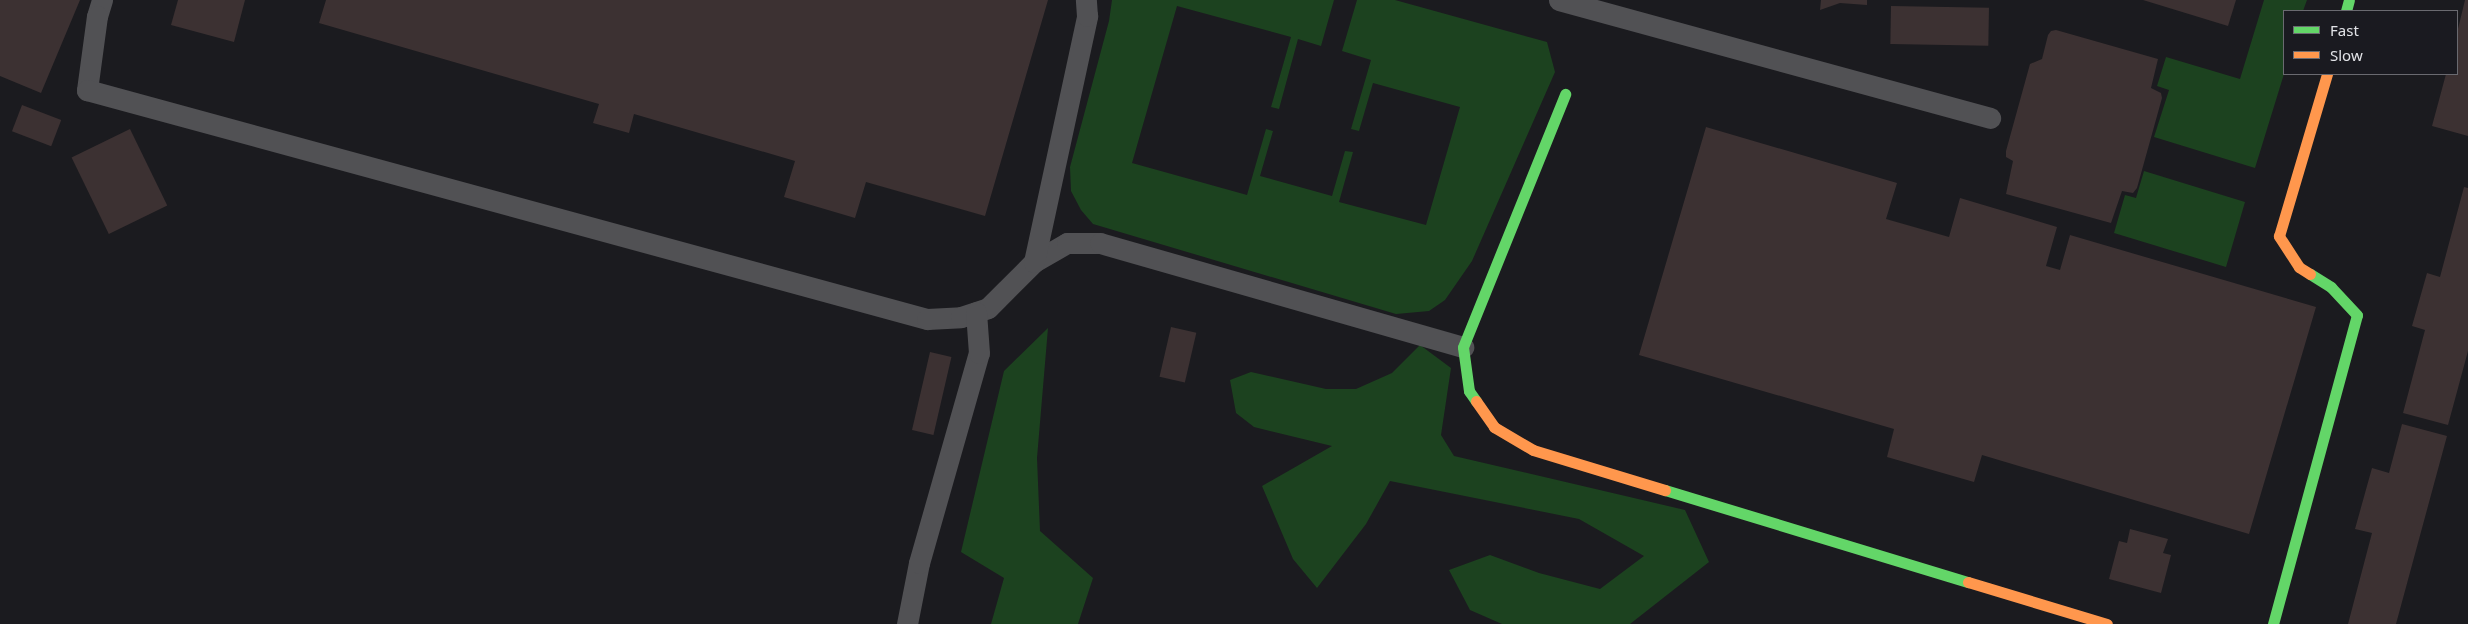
<!DOCTYPE html>
<style>
body{margin:0}
#map{position:relative;width:2468px;height:624px;overflow:hidden;background:#1b1b1f;font-family:"Noto Sans",sans-serif}
div>[style]{position:absolute}
[style*='--x']{left:calc(var(--x)*1px);top:calc(var(--y)*1px);width:calc(var(--w)*1px);rotate:calc(var(--a)*1deg)}
.green>*{inset:0;background:#1c421f}
.building>*{inset:0;background:#3c3132;transform-origin:0 0}
.lane>*{height:21px;margin:-10.5px;padding:0 10.5px;transform-origin:10.5px;border-radius:10.5px;background:#515154}
.fast>*{height:11px;margin:-5.5px;padding:0 5.5px;transform-origin:5.5px;border-radius:5.5px;background:#63d668}
.slow>*{height:11px;margin:-5.5px;padding:0 5.5px;transform-origin:5.5px;border-radius:5.5px;background:#ff974d}
span{translate:-50% -50%;white-space:nowrap;text-align:center;line-height:1.15;-webkit-text-stroke:4px #1a1a20;paint-order:stroke}
.legend{position:absolute;left:2283px;top:10px;width:175px;height:65px;box-sizing:border-box;background:#1a1a20;border:1px solid #6a6a70;margin:0;padding:6px 9px;list-style:none;font-size:15px;color:#e2e3e7}
.legend li{display:flex;align-items:center;gap:10px;height:25px}
.legend b{width:25px;border:1px solid #6a6a70}
</style>
<div id="map">
<div class="green">
<i style="clip-path:polygon(1112px 0,1334px 0,1321px 46px,1298px 39px,1279px 109px,1271px 107px,1291px 37px,1177px 6px,1132px 163px,1247px 195px,1266px 129px,1273px 131px,1260px 176px,1332px 196px,1345px 151px,1353px 152px,1339px 202px,1426px 225px,1460px 107px,1373px 83px,1359px 131px,1351px 129px,1371px 60px,1342px 51px,1357px 0,1395px 0,1547px 42px,1555px 72px,1472px 261px,1445px 300px,1429px 311px,1396px 314px,1093px 224px,1081px 210px,1071px 191px,1070px 167px,1109px 21px)"></i>
<i style="clip-path:polygon(2264px 0,2307px 0,2303px 11px,2284px 11px,2284px 74px,2255px 168px,2154px 137px,2169px 90px,2157px 86px,2166px 57px,2240px 79px)"></i>
<i style="clip-path:polygon(2144px 171px,2245px 202px,2226px 267px,2114px 233px,2125px 195px,2136px 198px)"></i>
<i style="clip-path:polygon(1048px 328px,1037px 458px,1040px 531px,1093px 578px,1078px 624px,991px 624px,1004px 578px,961px 552px,1004px 371px)"></i>
<i style="clip-path:polygon(1420px 345px,1451px 368px,1441px 435px,1454px 456px,1685px 510px,1709px 562px,1630px 624px,1502px 624px,1470px 610px,1449px 570px,1490px 555px,1539px 573px,1600px 589px,1644px 556px,1579px 519px,1390px 481px,1366px 524px,1317px 588px,1293px 559px,1262px 486px,1332px 446px,1254px 427px,1236px 413px,1230px 380px,1251px 372px,1326px 389px,1356px 389px,1392px 373px)"></i>
</div>
<div class="building">
<i style="clip-path:polygon(0 0,80px 0,41px 93px,0 76px)"></i>
<i style="clip-path:polygon(178px 0,245px 0,234px 42px,171px 25px)"></i>
<i style="clip-path:polygon(326px 0,1048px 0,985px 216px,866px 182px,855px 218px,784px 197px,795px 161px,634px 114px,629px 133px,593px 123px,599px 104px,319px 23px)"></i>
<i style="clip-path:polygon(1821px 0,1867px 0,1867px 5px,1840px 3px,1820px 10px)"></i>
<i style="clip-path:polygon(2143px 0,2236px 0,2228px 26px)"></i>
<i style="clip-path:polygon(2465px 0,2468px 0,2468px 136px,2432px 126px,2446px 74px,2457px 74px,2457px 33px)"></i>
<i style="left:1891px;top:6px;width:98px;height:38px;rotate:1deg"></i>
<i style="clip-path:polygon(2056px 30px,2158px 59px,2151px 88px,2161px 93px,2162px 98px,2137px 188px,2133px 193px,2122px 191px,2111px 223px,2006px 194px,2013px 161px,2006px 157px,2006px 151px,2030px 64px,2042px 59px,2048px 35px,2051px 31px)"></i>
<i style="left:22px;top:105px;width:42px;height:28px;rotate:21deg"></i>
<i style="clip-path:polygon(1706px 127px,1897px 183px,1886px 219px,1949px 237px,1960px 198px,2057px 227px,2046px 266px,2060px 270px,2070px 235px,2316px 307px,2249px 534px,1982px 455px,1974px 482px,1887px 457px,1894px 429px,1639px 355px)"></i>
<i style="left:130px;top:129px;width:85px;height:65px;rotate:64deg"></i>
<i style="clip-path:polygon(2464px 187px,2468px 188px,2468px 351px,2448px 425px,2403px 413px,2425px 330px,2412px 326px,2427px 273px,2440px 277px)"></i>
<i style="left:1171px;top:327px;width:26px;height:51px;rotate:13deg"></i>
<i style="left:930px;top:352px;width:22px;height:80px;rotate:13deg"></i>
<i style="clip-path:polygon(2402px 424px,2447px 436px,2396px 624px,2348px 624px,2372px 533px,2355px 529px,2372px 468px,2389px 473px)"></i>
<i style="clip-path:polygon(2130px 529px,2168px 539px,2163px 553px,2171px 555px,2161px 593px,2109px 579px,2119px 541px,2127px 543px)"></i>
</div>
<div class="lane">
<i style="--x:102;--y:0;--w:17;--a:107"></i>
<i style="--x:97;--y:16;--w:75;--a:97.7"></i>
<i style="--x:87;--y:90;--w:871;--a:15.25"></i>
<i style="--x:927;--y:319;--w:34;--a:-3"></i>
<i style="--x:961;--y:317;--w:28;--a:-18"></i>
<i style="--x:988;--y:308;--w:65;--a:-45"></i>
<i style="--x:1034;--y:262;--w:38;--a:-30"></i>
<i style="--x:1067;--y:243;--w:33;--a:0"></i>
<i style="--x:1100;--y:243;--w:378;--a:16"></i>
<i style="--x:1559;--y:0;--w:447;--a:15.3"></i>
<i style="--x:1034;--y:262;--w:252;--a:-77.8"></i>
<i style="--x:1087;--y:16;--w:16;--a:-94"></i>
<i style="--x:907;--y:624;--w:62;--a:-78.9"></i>
<i style="--x:919;--y:563;--w:218;--a:-74.1"></i>
<i style="--x:979;--y:353;--w:41;--a:-94.2"></i>
</div>
<div class="fast">
<i style="--x:2346;--y:11;--w:11;--a:-75"></i>
<i style="--x:1476;--y:401;--w:12;--a:-125"></i>
<i style="--x:1469;--y:391;--w:44;--a:-97.8"></i>
<i style="--x:1463;--y:347;--w:273;--a:-68"></i>
<i style="--x:1665;--y:490;--w:317;--a:16.9"></i>
<i style="--x:2273;--y:624;--w:320;--a:-74.8"></i>
<i style="--x:2357;--y:315;--w:38;--a:-133"></i>
<i style="--x:2331;--y:287;--w:25;--a:-148"></i>
</div>
<div class="slow">
<i style="--x:2310;--y:274;--w:13;--a:-148"></i>
<i style="--x:2299;--y:267;--w:37;--a:-123"></i>
<i style="--x:2279;--y:236;--w:169;--a:-73.5"></i>
<i style="--x:1476;--y:401;--w:32;--a:55"></i>
<i style="--x:1494;--y:427;--w:45;--a:30.5"></i>
<i style="--x:1533;--y:450;--w:138;--a:16.9"></i>
<i style="--x:1968;--y:582;--w:145;--a:16.8"></i>
</div>
<ul class="legend">
<li><b style="height:6px;background:#63d668"></b>Fast</li>
<li><b style="height:6px;background:#ff974d"></b>Slow</li>
</ul>
</div>
